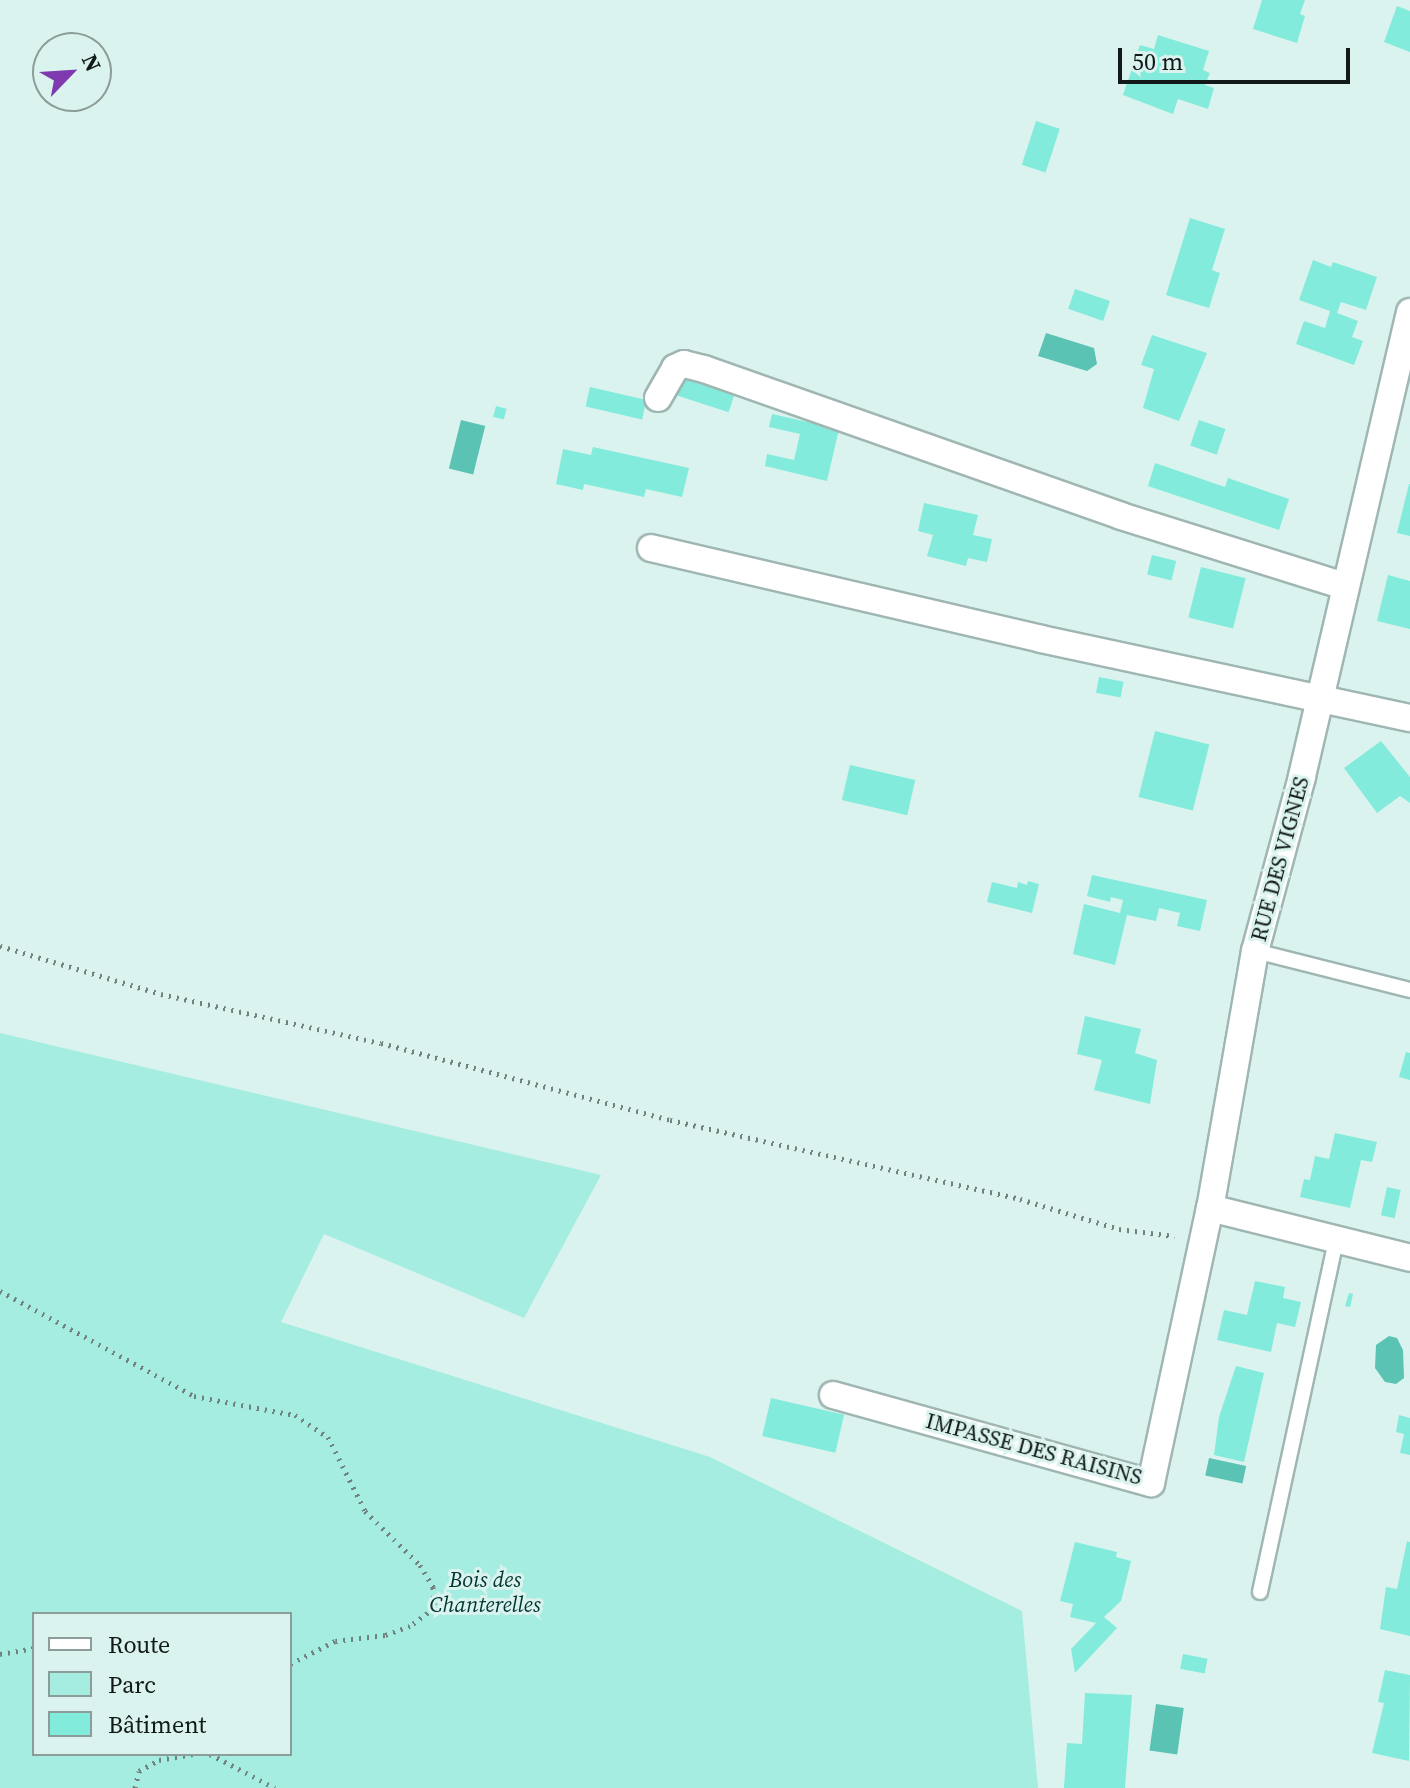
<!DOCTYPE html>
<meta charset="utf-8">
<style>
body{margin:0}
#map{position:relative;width:1410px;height:1788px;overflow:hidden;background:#dbf3ee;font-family:"Source Serif 4",serif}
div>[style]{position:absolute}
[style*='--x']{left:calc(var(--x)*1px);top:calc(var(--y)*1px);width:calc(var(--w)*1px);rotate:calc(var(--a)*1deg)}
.green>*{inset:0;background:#a6ede1}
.water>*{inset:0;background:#5ac3b4;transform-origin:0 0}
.building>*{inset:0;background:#82ebdb;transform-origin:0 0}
.path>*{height:5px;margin-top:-2.5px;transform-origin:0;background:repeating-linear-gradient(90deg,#71817e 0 2px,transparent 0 8px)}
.roads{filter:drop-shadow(2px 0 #9fb6b2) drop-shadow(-2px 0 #9fb6b2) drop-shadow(0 2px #9fb6b2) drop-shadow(0 -2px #9fb6b2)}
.lane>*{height:14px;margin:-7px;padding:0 7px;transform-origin:7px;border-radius:7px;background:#fff}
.street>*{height:26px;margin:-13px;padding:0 13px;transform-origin:13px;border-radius:13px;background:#fff}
span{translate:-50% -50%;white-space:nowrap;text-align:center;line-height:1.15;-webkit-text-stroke:6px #dbf3ee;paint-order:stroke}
.street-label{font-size:22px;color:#121a19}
.park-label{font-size:22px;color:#013630;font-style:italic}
.legend{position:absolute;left:32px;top:1612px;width:260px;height:144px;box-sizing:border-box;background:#dbf3ee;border:2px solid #8b9c99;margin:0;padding:10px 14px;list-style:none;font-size:24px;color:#121a19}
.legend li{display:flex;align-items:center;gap:16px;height:40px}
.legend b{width:40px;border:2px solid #8b9c99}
.north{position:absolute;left:32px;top:32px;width:80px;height:80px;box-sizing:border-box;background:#dbf3ee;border:2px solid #8b9c99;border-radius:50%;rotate:65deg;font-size:22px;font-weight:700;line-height:32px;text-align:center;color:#121a19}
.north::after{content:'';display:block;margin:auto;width:28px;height:36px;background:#7e3aae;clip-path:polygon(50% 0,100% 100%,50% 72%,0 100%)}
.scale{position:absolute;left:1118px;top:48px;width:232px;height:36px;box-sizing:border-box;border:4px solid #121a19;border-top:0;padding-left:10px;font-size:24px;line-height:28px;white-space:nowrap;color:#121a19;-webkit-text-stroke:6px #dbf3ee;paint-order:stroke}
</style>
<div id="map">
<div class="green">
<i style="clip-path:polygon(evenodd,0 1033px,601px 1175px,524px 1318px,324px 1234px,281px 1322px,710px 1457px,1022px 1611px,1038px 1788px,0 1788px,0 1033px,34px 1614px,290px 1614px,290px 1754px,34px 1754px,34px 1614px)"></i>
</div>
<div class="water">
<i style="clip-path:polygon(1046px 333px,1094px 348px,1097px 364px,1087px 371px,1038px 356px)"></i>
<i style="left:461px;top:420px;width:25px;height:50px;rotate:14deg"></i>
<i style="clip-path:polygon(1389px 1336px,1397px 1338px,1403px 1350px,1404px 1378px,1396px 1384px,1385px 1382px,1375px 1368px,1376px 1345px)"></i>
<i style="left:1209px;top:1458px;width:38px;height:18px;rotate:12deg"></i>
<i style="left:1156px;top:1704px;width:28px;height:47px;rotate:8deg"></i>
</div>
<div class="building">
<i style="clip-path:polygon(1262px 0,1305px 0,1300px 14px,1305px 16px,1297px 43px,1253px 29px)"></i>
<i style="clip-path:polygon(1397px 6px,1410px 11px,1410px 52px,1384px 42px)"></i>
<i style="clip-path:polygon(1158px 35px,1209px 51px,1203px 70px,1210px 73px,1205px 85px,1214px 88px,1208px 109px,1178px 99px,1173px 114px,1123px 95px,1140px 45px,1154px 49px)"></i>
<i style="left:1036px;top:121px;width:25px;height:46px;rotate:18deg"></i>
<i style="clip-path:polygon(1190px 218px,1225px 229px,1212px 270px,1220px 273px,1209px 308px,1166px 295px)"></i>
<i style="clip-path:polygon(1313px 260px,1331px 267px,1333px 262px,1377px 277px,1366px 310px,1341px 302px,1337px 313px,1358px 321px,1352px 337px,1363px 341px,1354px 365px,1296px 344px,1304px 321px,1325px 328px,1330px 311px,1299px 300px)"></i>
<i style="left:1075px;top:289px;width:37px;height:21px;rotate:19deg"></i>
<i style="clip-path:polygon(1152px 335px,1207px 353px,1179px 421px,1143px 408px,1154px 369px,1141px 365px)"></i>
<i style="left:679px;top:374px;width:59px;height:21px;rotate:18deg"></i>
<i style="left:590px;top:387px;width:58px;height:20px;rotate:13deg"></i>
<i style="left:496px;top:406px;width:11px;height:11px;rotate:15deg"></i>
<i style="clip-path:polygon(772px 414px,839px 429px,827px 481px,765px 466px,767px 454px,794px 460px,800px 434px,769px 427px)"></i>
<i style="left:1199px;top:420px;width:28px;height:27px;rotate:19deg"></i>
<i style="clip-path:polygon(593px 447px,689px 468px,682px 497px,646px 489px,644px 497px,584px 484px,583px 490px,556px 484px,563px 449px,591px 455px)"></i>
<i style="clip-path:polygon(1155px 463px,1225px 487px,1228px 478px,1289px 499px,1279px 530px,1148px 486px)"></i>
<i style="clip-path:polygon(1409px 484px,1410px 484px,1410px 536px,1397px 533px)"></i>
<i style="clip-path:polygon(924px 503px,978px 515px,973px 535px,992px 539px,987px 562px,968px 558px,966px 566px,927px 556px,933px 535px,918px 531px)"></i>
<i style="left:1152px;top:555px;width:25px;height:20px;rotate:14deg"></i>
<i style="left:1201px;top:567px;width:46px;height:52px;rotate:14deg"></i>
<i style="clip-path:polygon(1388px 575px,1410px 581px,1410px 629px,1377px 621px)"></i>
<i style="left:1099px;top:677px;width:25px;height:16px;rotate:11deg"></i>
<i style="left:1155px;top:731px;width:56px;height:68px;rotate:14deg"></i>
<i style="clip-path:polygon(1381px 741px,1410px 777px,1410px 803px,1400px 796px,1377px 813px,1344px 768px)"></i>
<i style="left:850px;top:765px;width:67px;height:36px;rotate:13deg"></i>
<i style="clip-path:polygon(1092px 875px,1207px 900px,1200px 931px,1177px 926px,1180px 913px,1159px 908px,1156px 921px,1127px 915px,1115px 965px,1073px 954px,1084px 904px,1120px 913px,1123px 900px,1111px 897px,1110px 902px,1087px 896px)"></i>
<i style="clip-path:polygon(1028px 881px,1039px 884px,1032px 913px,987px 902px,992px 882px,1017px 888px,1018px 882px,1027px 885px)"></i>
<i style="clip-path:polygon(1085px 1016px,1141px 1029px,1135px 1053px,1157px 1060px,1150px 1104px,1094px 1090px,1102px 1060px,1077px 1054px)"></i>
<i style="clip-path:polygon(1406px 1052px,1410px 1053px,1410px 1080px,1399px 1077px)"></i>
<i style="clip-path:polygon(1335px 1133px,1377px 1142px,1372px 1162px,1361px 1160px,1350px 1208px,1300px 1197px,1304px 1179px,1310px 1180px,1315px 1156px,1329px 1159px)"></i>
<i style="left:1387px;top:1187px;width:14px;height:29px;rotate:12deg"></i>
<i style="clip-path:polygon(1255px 1281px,1285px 1287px,1283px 1298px,1301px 1302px,1295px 1327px,1277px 1323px,1271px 1352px,1217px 1340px,1224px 1310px,1247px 1315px)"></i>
<i style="clip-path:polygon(1349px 1293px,1353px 1294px,1350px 1307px,1345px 1306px)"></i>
<i style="clip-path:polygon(1236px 1366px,1264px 1373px,1244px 1462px,1214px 1455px,1219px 1417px)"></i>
<i style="left:771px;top:1398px;width:75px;height:39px;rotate:13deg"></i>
<i style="clip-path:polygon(1399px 1415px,1410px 1418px,1410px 1455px,1400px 1453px,1404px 1434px,1396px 1432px)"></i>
<i style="clip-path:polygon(1407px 1541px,1410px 1542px,1410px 1636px,1380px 1629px,1386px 1587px,1397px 1589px)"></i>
<i style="clip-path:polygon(1075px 1542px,1117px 1552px,1116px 1557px,1131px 1561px,1121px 1601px,1104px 1617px,1117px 1628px,1075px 1673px,1071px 1649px,1096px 1623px,1070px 1617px,1073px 1604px,1060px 1601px)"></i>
<i style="left:1183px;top:1654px;width:25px;height:15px;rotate:11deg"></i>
<i style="clip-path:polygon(1385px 1670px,1410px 1675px,1409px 1761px,1372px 1753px,1384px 1703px,1378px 1702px)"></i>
<i style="clip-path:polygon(1085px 1693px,1132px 1695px,1125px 1788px,1064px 1788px,1067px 1743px,1082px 1744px)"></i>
</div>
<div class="path">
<i style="--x:0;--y:946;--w:168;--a:16.6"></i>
<i style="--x:161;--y:994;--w:225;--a:12.6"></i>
<i style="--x:381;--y:1043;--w:299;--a:14.9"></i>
<i style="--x:670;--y:1120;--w:359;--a:12.7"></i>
<i style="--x:1020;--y:1199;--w:103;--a:16.9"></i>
<i style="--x:1119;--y:1229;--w:56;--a:7.1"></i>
<i style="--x:0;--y:1291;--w:221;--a:28.4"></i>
<i style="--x:194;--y:1396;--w:103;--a:10.7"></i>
<i style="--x:295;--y:1415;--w:40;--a:34"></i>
<i style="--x:328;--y:1437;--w:83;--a:63.4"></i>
<i style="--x:365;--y:1511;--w:77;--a:44.5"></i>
<i style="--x:420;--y:1565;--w:26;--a:59"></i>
<i style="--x:433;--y:1587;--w:21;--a:87"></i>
<i style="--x:434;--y:1608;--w:30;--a:143"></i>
<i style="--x:410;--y:1626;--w:27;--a:160"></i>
<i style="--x:385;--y:1635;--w:50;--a:173.2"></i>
<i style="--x:335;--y:1641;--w:51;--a:152.9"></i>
<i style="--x:0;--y:1654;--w:35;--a:-10"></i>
<i style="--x:210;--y:1754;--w:73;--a:27.6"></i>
<i style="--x:135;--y:1788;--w:17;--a:-77"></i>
<i style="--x:139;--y:1771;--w:23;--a:-29"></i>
<i style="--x:159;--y:1760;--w:36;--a:-10"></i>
</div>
<div class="roads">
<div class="lane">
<i style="--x:1255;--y:951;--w:160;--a:14.1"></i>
<i style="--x:1260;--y:1592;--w:359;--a:-77.8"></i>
</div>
<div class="street">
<i style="--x:1410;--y:312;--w:477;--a:103.1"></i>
<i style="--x:1302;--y:777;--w:180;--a:105.1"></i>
<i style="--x:1255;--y:951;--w:261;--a:99.9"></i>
<i style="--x:1210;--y:1208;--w:206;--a:14"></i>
<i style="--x:658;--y:398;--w:34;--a:-60"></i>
<i style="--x:675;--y:368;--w:10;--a:-24"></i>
<i style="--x:684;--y:364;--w:21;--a:14"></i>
<i style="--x:704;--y:369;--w:442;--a:19.4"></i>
<i style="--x:1121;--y:516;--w:235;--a:17.4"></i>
<i style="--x:651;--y:548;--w:400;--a:13.1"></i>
<i style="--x:1041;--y:639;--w:377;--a:12.1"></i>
<i style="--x:833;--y:1395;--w:330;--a:15.5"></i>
<i style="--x:1151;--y:1483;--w:281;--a:-77.9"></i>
</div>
</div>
<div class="street-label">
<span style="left:1280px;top:859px;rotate:-75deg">RUE DES VIGNES</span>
<span style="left:1034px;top:1449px;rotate:15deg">IMPASSE DES RAISINS</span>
</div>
<div class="park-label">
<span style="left:485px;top:1592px">Bois des<br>Chanterelles</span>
</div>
<ul class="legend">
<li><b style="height:10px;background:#fff"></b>Route</li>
<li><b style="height:22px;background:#a6ede1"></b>Parc</li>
<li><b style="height:22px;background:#82ebdb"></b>Bâtiment</li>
</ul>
<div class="north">N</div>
<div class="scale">50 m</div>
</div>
